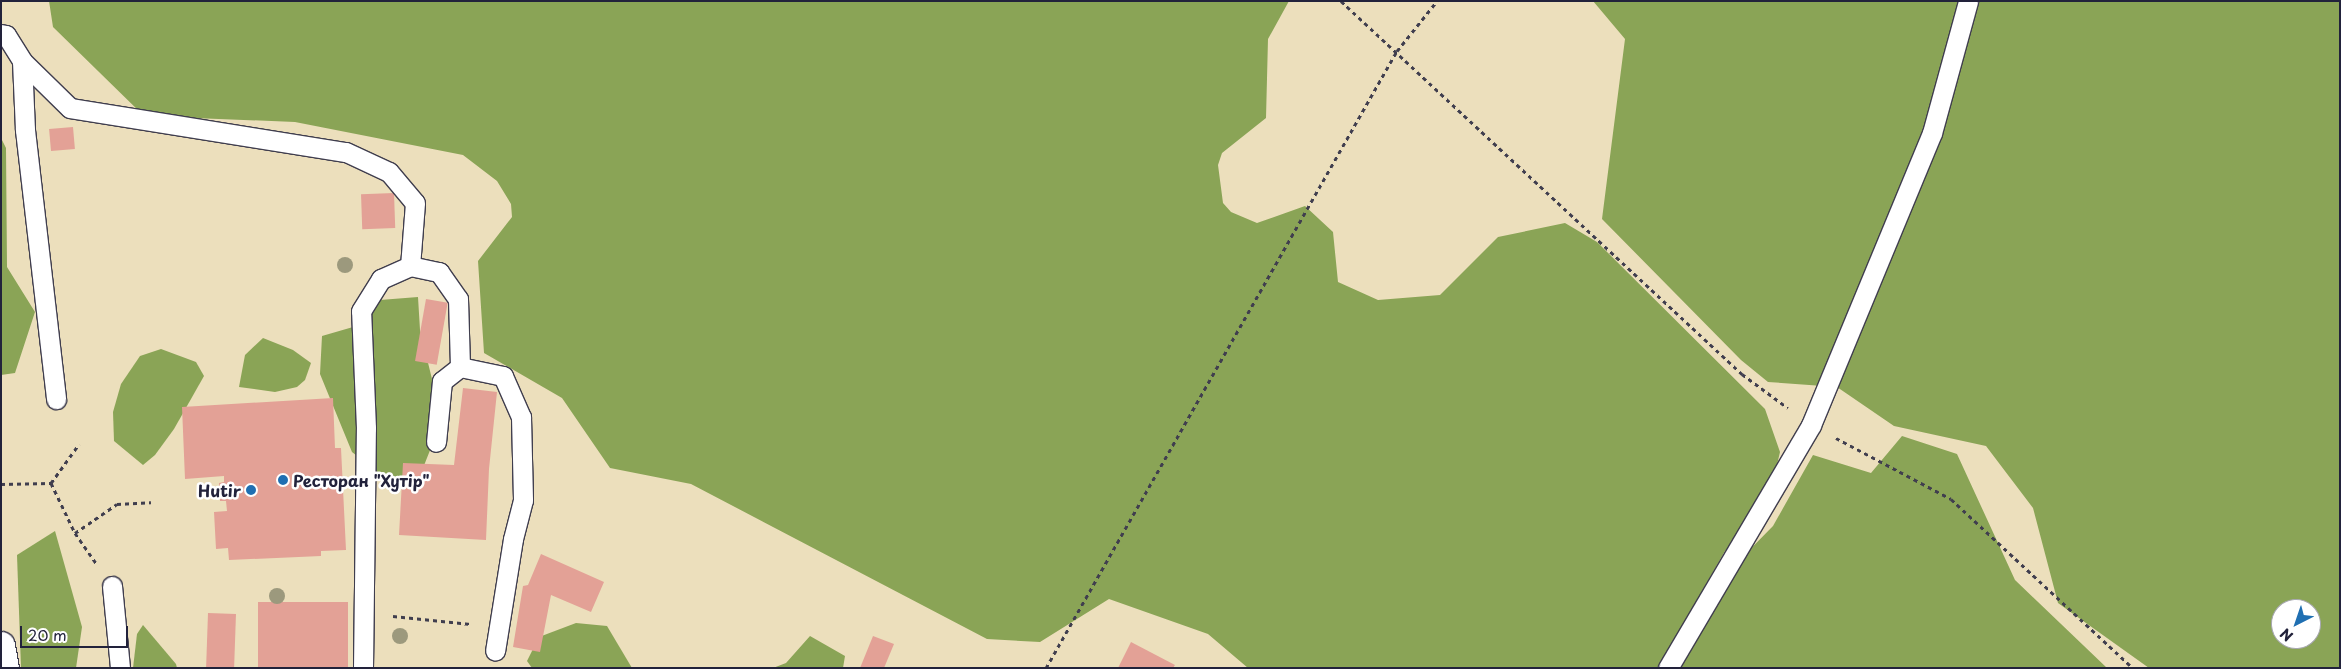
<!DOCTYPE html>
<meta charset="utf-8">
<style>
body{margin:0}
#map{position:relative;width:2341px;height:669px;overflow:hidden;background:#ecdfbc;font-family:"Playpen Sans",sans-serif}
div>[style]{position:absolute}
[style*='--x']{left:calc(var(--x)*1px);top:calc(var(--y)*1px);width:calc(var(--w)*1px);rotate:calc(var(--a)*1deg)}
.forest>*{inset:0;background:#8aa456}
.building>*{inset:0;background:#e3a196;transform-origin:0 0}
.path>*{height:3px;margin-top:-1.5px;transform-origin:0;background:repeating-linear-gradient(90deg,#403e4e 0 4px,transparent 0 8px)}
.roads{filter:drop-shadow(1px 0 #403e4e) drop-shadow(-1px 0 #403e4e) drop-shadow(0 1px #403e4e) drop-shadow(0 -1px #403e4e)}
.lane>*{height:19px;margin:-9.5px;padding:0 9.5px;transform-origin:9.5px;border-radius:9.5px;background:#fff}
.street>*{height:28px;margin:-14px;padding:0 14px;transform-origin:14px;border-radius:14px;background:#fff}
.trees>*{width:16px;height:16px;margin:-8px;border-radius:50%;background:#9c997d}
.dots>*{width:14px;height:14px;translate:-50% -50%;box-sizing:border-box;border:2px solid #fff;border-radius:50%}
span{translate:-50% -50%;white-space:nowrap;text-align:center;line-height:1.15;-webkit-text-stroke:5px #fff;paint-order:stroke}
.poi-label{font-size:16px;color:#22223b;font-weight:700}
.left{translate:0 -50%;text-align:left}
.right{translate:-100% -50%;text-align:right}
.frame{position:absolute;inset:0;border:2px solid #22223b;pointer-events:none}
.north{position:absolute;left:2271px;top:599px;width:50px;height:50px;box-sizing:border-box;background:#fff;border:1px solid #a7a7b1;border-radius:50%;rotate:221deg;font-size:14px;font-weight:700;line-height:20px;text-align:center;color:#22223b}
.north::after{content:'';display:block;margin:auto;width:18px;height:22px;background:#1f6fb2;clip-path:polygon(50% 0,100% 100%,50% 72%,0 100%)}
.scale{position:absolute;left:20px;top:626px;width:108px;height:22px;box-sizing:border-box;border:2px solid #22223b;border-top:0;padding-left:6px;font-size:15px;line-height:18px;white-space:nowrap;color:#22223b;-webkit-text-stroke:4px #fff;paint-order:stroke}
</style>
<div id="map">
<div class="forest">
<i style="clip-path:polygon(49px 1px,1289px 1px,1268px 39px,1266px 118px,1222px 153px,1218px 165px,1223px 203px,1231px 212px,1257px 223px,1305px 206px,1333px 232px,1338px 282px,1378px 300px,1440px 295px,1498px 237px,1565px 223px,1597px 242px,1765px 409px,1780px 452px,1766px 512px,1725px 551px,1658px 668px,1248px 668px,1208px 634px,1109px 599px,1040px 642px,987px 639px,691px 484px,610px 468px,562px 398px,484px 353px,478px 261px,512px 217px,511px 204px,497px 181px,463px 155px,295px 122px,144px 116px,53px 27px)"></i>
<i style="clip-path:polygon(evenodd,1593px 1px,2340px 1px,2340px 668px,2149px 668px,2058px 603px,2033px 508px,1986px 446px,1894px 426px,1837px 387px,1768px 382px,1741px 360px,1602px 219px,1625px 39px,1593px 1px,2281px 609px,2311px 609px,2311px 639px,2281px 639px,2281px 609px)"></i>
<i style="clip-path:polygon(1px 138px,6px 148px,7px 267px,35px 312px,15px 373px,1px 375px)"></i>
<i style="clip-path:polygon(418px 297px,420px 330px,442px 420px,423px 468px,389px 481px,352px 452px,320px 374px,322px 336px,353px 327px,380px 300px)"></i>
<i style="clip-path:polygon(263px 338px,293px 350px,311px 363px,305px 380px,297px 387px,275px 392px,239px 387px,245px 355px)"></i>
<i style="clip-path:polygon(161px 349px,196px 362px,204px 376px,174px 429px,155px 455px,143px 465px,114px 441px,113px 412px,121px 384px,140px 356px)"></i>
<i style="clip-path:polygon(1902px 436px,1957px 454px,2015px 580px,2107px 668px,1680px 668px,1720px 580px,1773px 526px,1813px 455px,1871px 473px)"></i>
<i style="clip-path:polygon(55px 531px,82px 627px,76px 668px,21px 668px,17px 555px)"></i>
<i style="clip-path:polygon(576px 623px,607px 626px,632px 668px,532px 668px,527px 661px,539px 637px)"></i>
<i style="clip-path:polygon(143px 625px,176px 664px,177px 668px,133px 668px,137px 634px)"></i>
<i style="clip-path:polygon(810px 636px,845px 656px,843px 668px,773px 668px,786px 663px)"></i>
</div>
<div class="building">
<i style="left:73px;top:127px;width:22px;height:24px;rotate:85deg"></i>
<i style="left:394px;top:193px;width:35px;height:33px;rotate:88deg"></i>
<i style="left:426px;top:299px;width:22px;height:63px;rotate:10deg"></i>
<i style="clip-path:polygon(463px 388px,497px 392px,489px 469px,486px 540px,399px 535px,403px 463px,454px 465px)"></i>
<i style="clip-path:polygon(333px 398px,335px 448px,341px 448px,346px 550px,321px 551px,321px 556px,229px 560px,228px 548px,216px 549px,214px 512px,227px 511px,226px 501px,220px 501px,219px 483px,224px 482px,224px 476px,185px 479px,182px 407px)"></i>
<i style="clip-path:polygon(541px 554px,604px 582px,591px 612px,551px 595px,540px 652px,513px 647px,523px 586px,528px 585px)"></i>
<i style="left:258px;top:602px;width:90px;height:66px"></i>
<i style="left:208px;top:613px;width:28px;height:55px;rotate:2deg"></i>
<i style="clip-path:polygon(873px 636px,894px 644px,884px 668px,860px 668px)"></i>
<i style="clip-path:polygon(1131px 642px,1175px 665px,1173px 668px,1118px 668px)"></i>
</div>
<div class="path">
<i style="--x:1341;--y:1;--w:548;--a:42.93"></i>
<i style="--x:1742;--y:374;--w:57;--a:36.5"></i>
<i style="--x:1836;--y:438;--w:130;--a:27.9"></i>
<i style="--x:1951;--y:499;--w:248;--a:42.9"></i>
<i style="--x:51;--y:483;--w:55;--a:64.4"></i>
<i style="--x:75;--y:533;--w:37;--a:55"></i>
<i style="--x:1;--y:484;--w:50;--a:-1.1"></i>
<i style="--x:51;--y:483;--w:48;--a:-54.3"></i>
<i style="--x:75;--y:533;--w:51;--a:-34.6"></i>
<i style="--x:117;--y:504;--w:34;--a:-3"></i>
<i style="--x:393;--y:616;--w:78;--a:5.9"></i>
<i style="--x:1046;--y:668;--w:710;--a:-60.37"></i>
<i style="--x:1397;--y:51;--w:64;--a:-51.3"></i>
</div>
<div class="roads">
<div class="lane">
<i style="--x:1;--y:34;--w:5;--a:11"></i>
<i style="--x:6;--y:35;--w:31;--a:58"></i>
<i style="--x:22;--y:61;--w:67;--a:44.4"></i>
<i style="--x:70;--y:108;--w:279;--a:9.1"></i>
<i style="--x:346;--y:152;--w:47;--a:24.9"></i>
<i style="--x:389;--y:172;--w:40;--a:50"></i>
<i style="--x:415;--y:203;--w:63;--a:94.5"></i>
<i style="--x:22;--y:61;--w:69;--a:87.5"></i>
<i style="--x:25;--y:130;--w:271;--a:83.4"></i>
<i style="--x:460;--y:367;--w:44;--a:11.8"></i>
<i style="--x:503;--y:376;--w:45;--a:66.3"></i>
<i style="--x:521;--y:417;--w:83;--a:88.6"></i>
<i style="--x:523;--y:500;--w:40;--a:104.4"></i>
<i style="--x:513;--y:539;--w:113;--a:99.1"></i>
<i style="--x:112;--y:586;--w:82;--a:84.4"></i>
<i style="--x:363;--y:668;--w:240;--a:-89.3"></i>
<i style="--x:366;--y:428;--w:117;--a:-92.4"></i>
<i style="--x:361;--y:311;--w:38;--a:-58"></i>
<i style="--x:381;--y:279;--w:32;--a:-24"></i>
<i style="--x:410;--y:266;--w:30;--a:12"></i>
<i style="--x:439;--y:272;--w:33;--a:55"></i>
<i style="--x:458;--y:299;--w:68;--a:88.3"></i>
<i style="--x:460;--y:367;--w:23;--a:142"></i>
<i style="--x:442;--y:381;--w:61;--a:95.6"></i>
<i style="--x:1668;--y:668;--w:282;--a:-59.5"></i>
<i style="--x:1811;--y:425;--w:316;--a:-67.5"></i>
<i style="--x:1932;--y:133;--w:137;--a:-74.7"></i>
</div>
<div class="street">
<i style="--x:1;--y:646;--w:22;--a:80"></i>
</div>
</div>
<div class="trees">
<i style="left:345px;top:265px"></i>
<i style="left:277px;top:596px"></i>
<i style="left:400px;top:636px"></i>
</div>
<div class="dots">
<i style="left:283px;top:480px;background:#1f6fb2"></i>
<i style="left:251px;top:490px;background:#1f6fb2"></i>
</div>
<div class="poi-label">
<span class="left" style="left:293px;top:480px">Ресторан "Хутір"</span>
<span class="right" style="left:241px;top:490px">Hutir</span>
</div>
<div class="frame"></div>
<div class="north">N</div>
<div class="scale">20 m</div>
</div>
